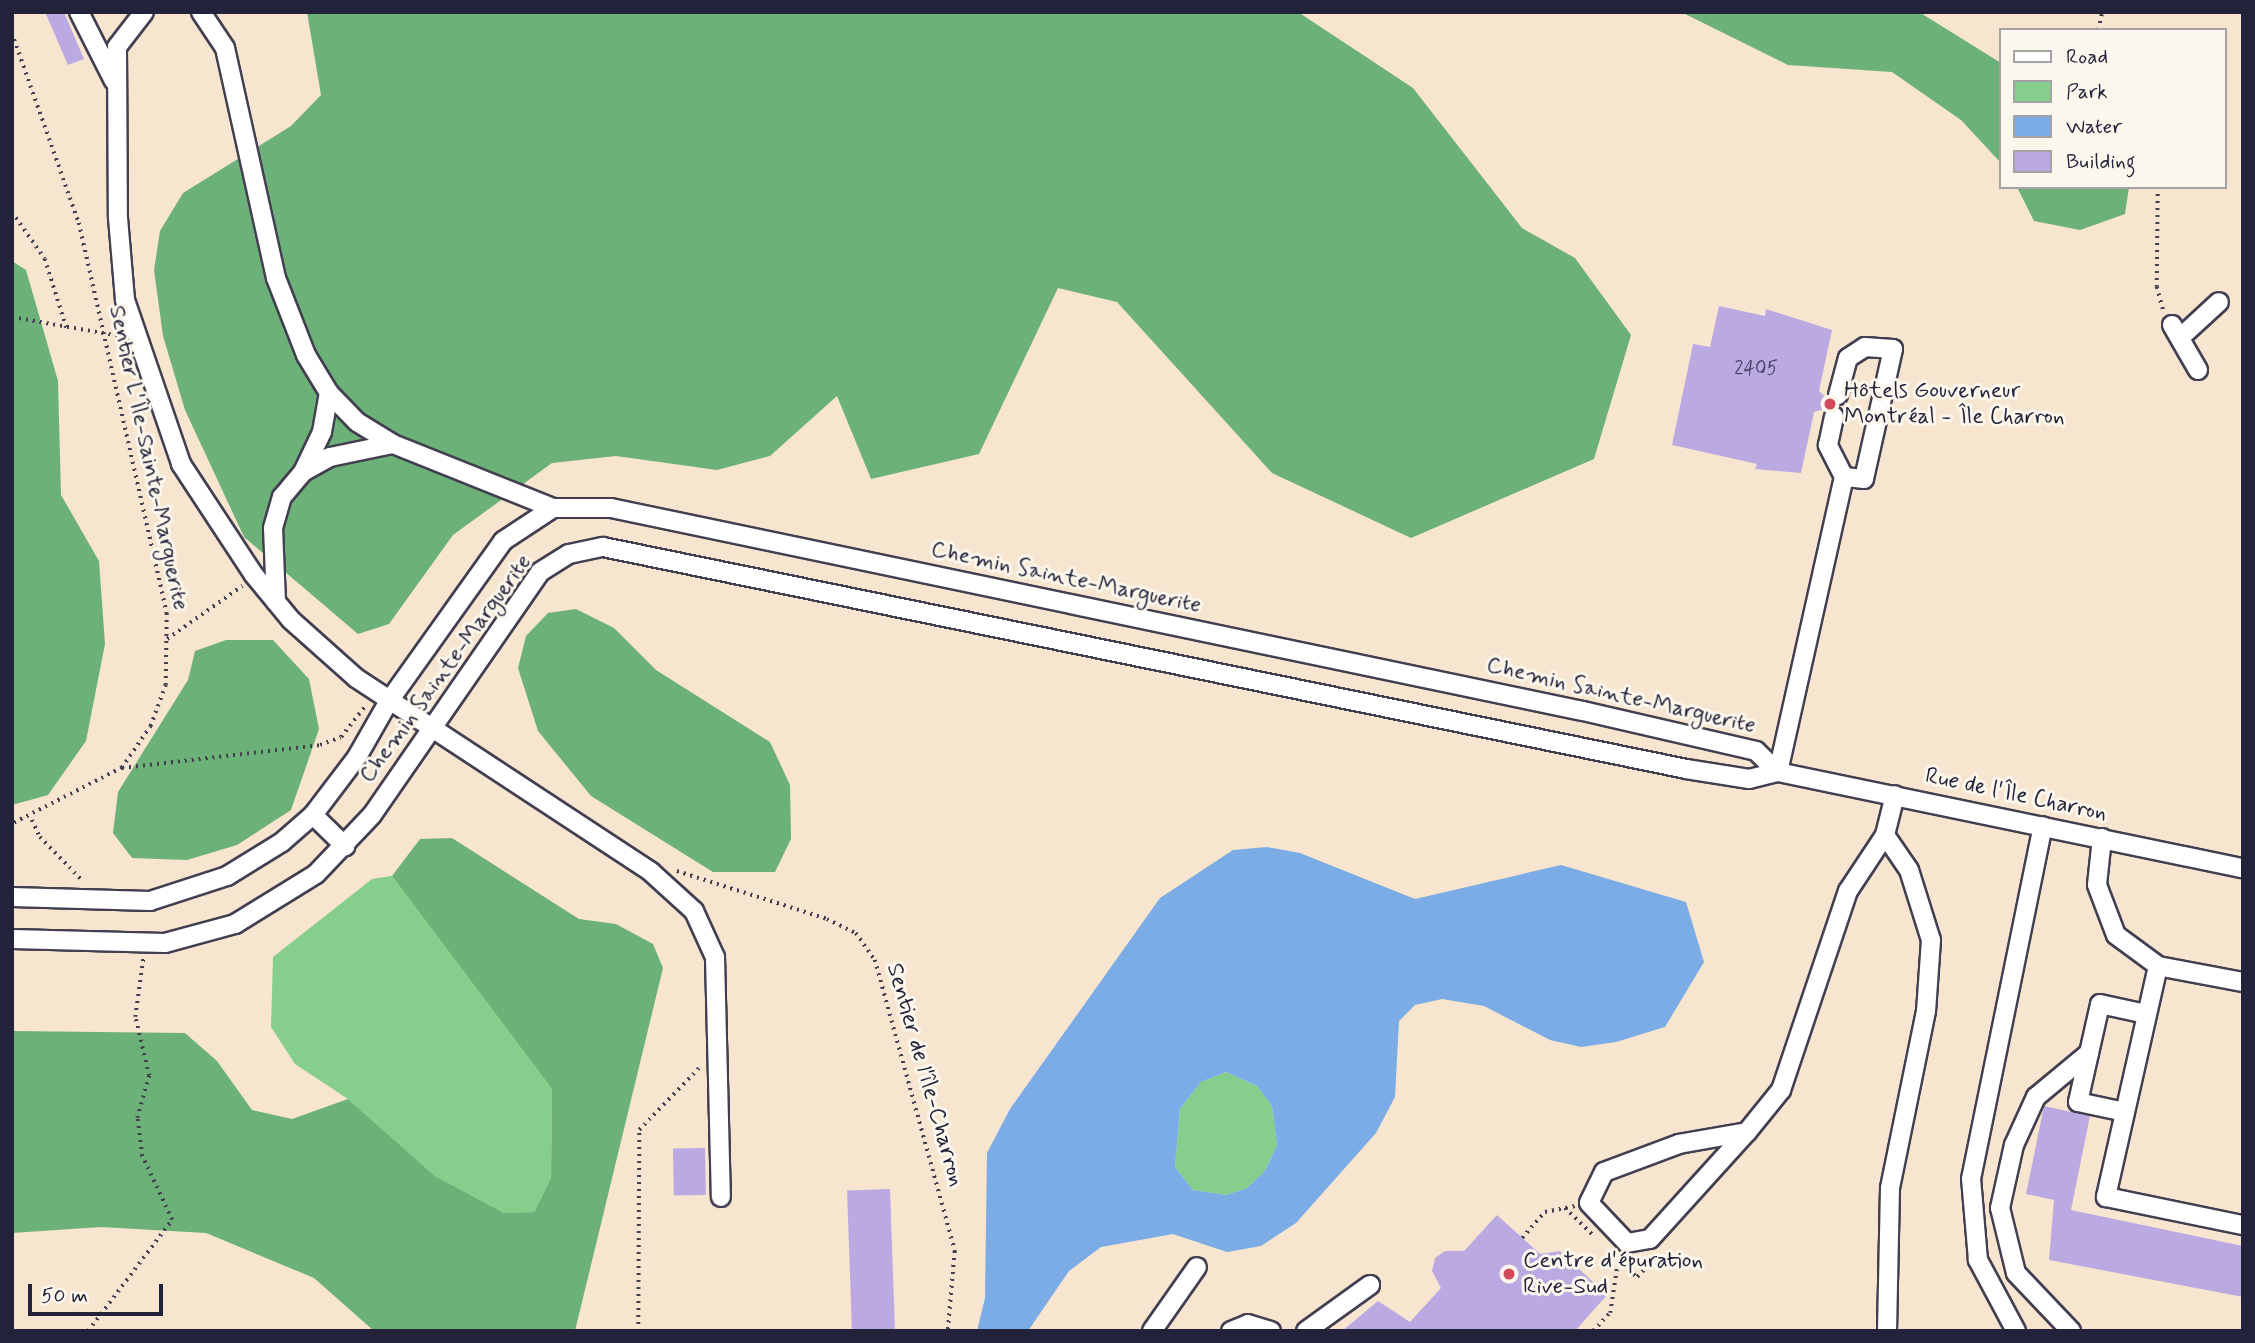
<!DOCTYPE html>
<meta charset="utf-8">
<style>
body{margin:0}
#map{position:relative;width:2255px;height:1343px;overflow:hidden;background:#f7e5cf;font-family:Mynerve,sans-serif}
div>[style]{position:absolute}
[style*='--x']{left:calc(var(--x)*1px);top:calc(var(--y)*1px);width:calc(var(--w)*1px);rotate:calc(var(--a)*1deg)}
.green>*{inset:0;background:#85ce8b}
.forest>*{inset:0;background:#6cb177}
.water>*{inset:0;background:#7bace6}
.building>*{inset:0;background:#bbaae2;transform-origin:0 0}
.path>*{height:3.5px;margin-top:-1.75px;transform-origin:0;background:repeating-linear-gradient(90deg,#423f51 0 2px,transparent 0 7px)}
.roads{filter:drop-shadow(2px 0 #423f51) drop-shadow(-2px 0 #423f51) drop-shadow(0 2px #423f51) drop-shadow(0 -2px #423f51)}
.minor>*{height:18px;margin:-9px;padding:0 9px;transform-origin:9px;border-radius:9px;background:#fff}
.dots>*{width:19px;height:19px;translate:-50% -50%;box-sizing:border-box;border:4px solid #fbf7ec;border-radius:50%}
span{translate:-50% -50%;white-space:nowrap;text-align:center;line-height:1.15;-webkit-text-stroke:6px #fbf7ec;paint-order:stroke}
.number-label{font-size:19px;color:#484465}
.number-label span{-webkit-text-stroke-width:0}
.poi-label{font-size:23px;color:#22223b}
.left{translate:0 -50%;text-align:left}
.street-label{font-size:23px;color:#22223b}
.frame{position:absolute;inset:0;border:14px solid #22223b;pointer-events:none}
.legend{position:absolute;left:1999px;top:28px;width:228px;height:161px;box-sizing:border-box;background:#fbf7ec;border:2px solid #a4a2a5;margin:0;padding:9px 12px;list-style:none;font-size:21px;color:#22223b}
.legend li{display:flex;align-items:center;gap:14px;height:35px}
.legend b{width:35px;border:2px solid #a4a2a5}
.scale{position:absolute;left:28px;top:1284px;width:135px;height:32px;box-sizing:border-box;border:4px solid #22223b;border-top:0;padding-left:9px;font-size:21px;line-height:24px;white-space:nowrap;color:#22223b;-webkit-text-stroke:5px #fbf7ec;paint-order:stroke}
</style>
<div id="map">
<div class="green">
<i style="clip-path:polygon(392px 876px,552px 1089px,551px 1178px,534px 1212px,504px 1213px,435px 1176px,348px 1099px,295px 1064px,271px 1027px,273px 957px,372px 879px)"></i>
<i style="clip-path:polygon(1226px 1072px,1257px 1086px,1272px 1106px,1277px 1145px,1265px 1171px,1247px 1188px,1226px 1195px,1193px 1190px,1175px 1167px,1180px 1109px,1201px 1082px)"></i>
</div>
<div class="forest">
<i style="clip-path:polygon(307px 12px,1298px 12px,1413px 88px,1522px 228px,1575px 258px,1631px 335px,1594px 459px,1411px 538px,1272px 473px,1117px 302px,1058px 288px,979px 454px,871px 479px,837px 396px,770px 456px,717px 470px,616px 456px,552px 463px,453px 535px,389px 624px,358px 634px,244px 537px,185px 410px,163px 336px,154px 270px,160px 231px,183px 193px,291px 126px,321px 95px)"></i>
<i style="clip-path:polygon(1681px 12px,1919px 12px,2001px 63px,2001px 163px,1961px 120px,1892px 72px,1788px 65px)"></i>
<i style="clip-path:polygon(2017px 187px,2129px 187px,2125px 214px,2080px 230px,2034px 221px)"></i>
<i style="clip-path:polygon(12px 261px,26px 270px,58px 381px,61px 495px,99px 561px,105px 644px,86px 741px,48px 795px,12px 805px)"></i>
<i style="clip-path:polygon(576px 609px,614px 628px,656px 670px,770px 742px,790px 785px,791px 839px,775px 872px,713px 872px,591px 796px,538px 731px,518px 668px,526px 636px,548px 613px)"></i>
<i style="clip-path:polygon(226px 640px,273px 640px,309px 679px,319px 729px,291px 810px,237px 845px,187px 860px,132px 858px,113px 833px,118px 792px,188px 680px,195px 651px)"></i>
<i style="clip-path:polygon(452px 838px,579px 919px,616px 924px,653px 944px,663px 968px,575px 1331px,374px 1331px,314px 1278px,206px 1233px,101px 1227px,12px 1233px,12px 1031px,185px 1033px,217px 1061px,252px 1110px,292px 1119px,348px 1099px,435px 1176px,504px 1213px,534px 1212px,551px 1178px,552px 1089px,392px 876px,420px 839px)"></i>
</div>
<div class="water">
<i style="clip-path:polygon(evenodd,1267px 847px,1300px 853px,1415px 899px,1561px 865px,1686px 902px,1704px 962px,1665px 1027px,1616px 1042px,1581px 1047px,1550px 1040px,1484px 1006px,1442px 999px,1415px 1005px,1399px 1021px,1395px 1097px,1376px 1133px,1296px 1223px,1261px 1246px,1227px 1252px,1173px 1234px,1101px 1247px,1069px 1271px,1028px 1331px,977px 1331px,985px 1298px,987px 1153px,1010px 1109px,1160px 898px,1233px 850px,1267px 847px,1226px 1072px,1257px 1086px,1272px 1106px,1277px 1145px,1265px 1171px,1247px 1188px,1226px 1195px,1193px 1190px,1175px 1167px,1180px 1109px,1201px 1082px,1226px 1072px)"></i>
</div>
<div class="building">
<i style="clip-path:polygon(45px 12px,64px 12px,84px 59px,68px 65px)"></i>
<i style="clip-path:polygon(1719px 306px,1765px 316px,1766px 309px,1832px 330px,1819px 391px,1835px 406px,1814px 412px,1801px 473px,1755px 469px,1757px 464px,1672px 445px,1693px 344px,1710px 347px)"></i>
<i style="clip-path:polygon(2044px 1106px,2090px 1116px,2071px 1210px,2243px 1246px,2243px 1297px,2049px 1260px,2054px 1200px,2026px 1194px)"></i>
<i style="left:705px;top:1148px;width:47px;height:32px;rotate:89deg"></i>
<i style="left:890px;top:1189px;width:142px;height:43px;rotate:88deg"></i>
<i style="clip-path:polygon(1497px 1215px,1540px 1254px,1560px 1251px,1607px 1295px,1575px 1331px,1342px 1331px,1378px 1301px,1410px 1322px,1441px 1288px,1432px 1271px,1435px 1258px,1445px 1251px,1464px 1251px)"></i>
</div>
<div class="path">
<i style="--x:2098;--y:30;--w:18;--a:-77"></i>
<i style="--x:12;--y:33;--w:201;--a:70.6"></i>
<i style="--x:79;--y:223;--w:400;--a:77.3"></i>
<i style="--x:167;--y:613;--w:72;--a:90.8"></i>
<i style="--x:166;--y:685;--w:44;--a:110.1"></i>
<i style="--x:151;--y:726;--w:51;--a:124.6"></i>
<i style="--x:122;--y:768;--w:123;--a:153"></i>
<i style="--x:2158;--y:187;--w:100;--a:90.6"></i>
<i style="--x:2157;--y:287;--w:24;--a:75"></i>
<i style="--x:12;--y:212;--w:57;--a:54.9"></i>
<i style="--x:45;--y:259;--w:73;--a:72.6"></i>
<i style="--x:12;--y:317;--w:110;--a:10"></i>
<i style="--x:167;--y:639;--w:92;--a:-35.2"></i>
<i style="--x:122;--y:768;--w:199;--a:-6.6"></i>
<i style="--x:320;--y:745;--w:22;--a:-21"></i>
<i style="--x:341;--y:737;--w:41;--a:-52"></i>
<i style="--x:32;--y:820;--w:19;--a:65"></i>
<i style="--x:40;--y:837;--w:62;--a:45.7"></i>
<i style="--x:677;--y:871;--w:157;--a:17.7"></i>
<i style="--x:827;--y:919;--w:32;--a:26"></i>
<i style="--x:856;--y:933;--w:33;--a:55"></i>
<i style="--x:875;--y:960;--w:302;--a:74.6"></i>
<i style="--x:955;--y:1251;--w:80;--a:95"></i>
<i style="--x:1565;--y:1208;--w:40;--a:44"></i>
<i style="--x:1522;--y:1238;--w:35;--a:-49"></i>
<i style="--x:1545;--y:1212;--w:31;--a:-11"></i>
<i style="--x:88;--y:1331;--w:139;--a:-52.9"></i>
<i style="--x:172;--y:1220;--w:71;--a:-115.1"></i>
<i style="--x:142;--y:1156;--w:38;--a:-97"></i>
<i style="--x:137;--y:1118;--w:44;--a:-74.1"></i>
<i style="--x:149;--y:1076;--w:61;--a:-103.3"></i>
<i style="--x:135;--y:1017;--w:59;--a:-82.1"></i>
<i style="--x:638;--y:1331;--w:201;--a:-89.7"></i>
<i style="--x:639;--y:1130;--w:88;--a:-45.9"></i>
<i style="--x:1593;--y:1331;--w:25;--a:-47"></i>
<i style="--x:1610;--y:1313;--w:54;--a:-81.4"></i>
<i style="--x:1618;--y:1260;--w:25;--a:42"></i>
<i style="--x:1637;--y:1277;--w:30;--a:-46"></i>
</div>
<div class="roads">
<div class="minor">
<i style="--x:79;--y:12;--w:77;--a:63.1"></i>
<i style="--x:144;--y:12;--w:44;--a:127.6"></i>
<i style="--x:117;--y:47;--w:171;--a:89.7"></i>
<i style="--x:118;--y:218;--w:82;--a:85.1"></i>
<i style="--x:125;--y:300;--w:173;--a:71.1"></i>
<i style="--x:181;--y:464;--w:133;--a:56.7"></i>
<i style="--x:254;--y:575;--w:58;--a:50.6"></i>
<i style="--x:291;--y:620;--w:87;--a:41.7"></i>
<i style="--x:356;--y:678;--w:353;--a:33.3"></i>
<i style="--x:651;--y:872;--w:58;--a:42.2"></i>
<i style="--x:694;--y:911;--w:51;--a:65.5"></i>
<i style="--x:715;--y:957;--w:240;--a:88.6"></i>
<i style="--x:201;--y:12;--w:43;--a:56.3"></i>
<i style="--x:225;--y:48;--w:236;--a:77.5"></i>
<i style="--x:276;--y:278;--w:83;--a:68.7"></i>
<i style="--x:306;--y:355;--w:44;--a:58.8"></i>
<i style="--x:329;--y:393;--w:40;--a:46"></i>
<i style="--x:357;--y:422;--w:42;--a:31.4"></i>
<i style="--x:393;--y:444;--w:172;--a:21.8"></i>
<i style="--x:2172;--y:325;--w:52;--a:60"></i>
<i style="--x:2182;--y:336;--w:50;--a:-42.6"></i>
<i style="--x:1838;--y:395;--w:38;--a:-75"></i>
<i style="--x:1848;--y:358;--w:20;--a:-33"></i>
<i style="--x:1865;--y:347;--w:28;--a:4"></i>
<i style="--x:1893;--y:349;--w:133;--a:102.6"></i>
<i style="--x:1864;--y:479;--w:20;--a:-174"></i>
<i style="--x:303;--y:472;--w:44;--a:-64.6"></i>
<i style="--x:322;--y:432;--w:40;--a:-80"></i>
<i style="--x:276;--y:602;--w:74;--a:-92.3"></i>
<i style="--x:273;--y:528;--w:32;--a:-74"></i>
<i style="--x:282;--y:497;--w:33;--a:-50"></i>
<i style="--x:303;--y:472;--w:31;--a:-29"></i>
<i style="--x:330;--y:457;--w:64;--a:-11.7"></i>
<i style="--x:1778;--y:772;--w:302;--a:-77.4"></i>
<i style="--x:1844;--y:477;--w:36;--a:-117"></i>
<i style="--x:1828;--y:445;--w:29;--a:-78"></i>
<i style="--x:313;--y:815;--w:45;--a:44.1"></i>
<i style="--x:1885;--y:835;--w:42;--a:55.6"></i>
<i style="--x:1909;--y:870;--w:73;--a:72.6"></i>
<i style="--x:1931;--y:940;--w:71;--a:94"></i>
<i style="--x:1926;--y:1011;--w:181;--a:101.5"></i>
<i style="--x:1890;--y:1188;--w:143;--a:91.2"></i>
<i style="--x:2102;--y:838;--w:47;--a:96.1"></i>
<i style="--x:2097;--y:885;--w:53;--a:69.2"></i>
<i style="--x:2116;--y:935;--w:52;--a:36.4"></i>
<i style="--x:2158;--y:966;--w:86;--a:10.7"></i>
<i style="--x:12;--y:897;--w:138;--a:1.7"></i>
<i style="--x:150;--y:901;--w:81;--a:-18"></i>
<i style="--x:227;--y:876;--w:65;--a:-31.7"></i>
<i style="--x:282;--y:842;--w:41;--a:-41.1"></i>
<i style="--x:313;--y:815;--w:73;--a:-52.8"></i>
<i style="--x:357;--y:757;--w:64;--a:-60.3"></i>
<i style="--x:389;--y:701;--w:196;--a:-54.5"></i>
<i style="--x:503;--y:541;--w:60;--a:-33.4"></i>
<i style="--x:553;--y:508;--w:58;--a:0"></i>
<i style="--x:611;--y:508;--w:993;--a:11.8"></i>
<i style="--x:1583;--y:711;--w:178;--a:13"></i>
<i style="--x:1756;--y:751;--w:30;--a:44"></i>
<i style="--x:12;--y:939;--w:153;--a:1.5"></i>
<i style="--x:165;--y:943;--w:73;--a:-15.2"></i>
<i style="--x:235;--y:924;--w:95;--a:-31.7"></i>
<i style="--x:316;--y:874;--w:81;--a:-46.5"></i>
<i style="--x:372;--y:815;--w:295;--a:-55.3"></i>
<i style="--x:540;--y:572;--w:34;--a:-32"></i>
<i style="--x:569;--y:554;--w:35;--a:-12"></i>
<i style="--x:603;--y:547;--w:1106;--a:11.58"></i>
<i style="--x:1686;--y:769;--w:64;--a:9"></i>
<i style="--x:1749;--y:779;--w:30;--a:-14"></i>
<i style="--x:1778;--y:772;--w:475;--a:11.7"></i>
<i style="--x:2158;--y:966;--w:237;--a:102.7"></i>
<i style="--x:2106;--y:1197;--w:140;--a:11.6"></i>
<i style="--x:2125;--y:1112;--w:48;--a:-168"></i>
<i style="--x:2078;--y:1102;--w:100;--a:-77.3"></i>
<i style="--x:2100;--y:1004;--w:47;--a:12.3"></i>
<i style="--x:1747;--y:1132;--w:69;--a:170"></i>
<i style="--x:1679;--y:1144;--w:80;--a:159.5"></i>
<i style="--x:1604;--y:1172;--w:34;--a:116"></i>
<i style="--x:1589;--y:1203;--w:55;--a:46.5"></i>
<i style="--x:1627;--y:1243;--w:23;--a:-10"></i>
<i style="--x:1650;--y:1239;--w:144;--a:-47.8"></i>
<i style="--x:1747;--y:1132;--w:54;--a:-51"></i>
<i style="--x:1781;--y:1090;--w:210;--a:-71.4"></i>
<i style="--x:1848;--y:891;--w:67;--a:-56.5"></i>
<i style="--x:1885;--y:835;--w:41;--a:-76"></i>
<i style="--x:1152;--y:1331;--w:78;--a:-54.9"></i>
<i style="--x:1231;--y:1331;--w:18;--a:-22"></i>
<i style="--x:1248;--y:1324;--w:24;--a:17"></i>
<i style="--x:1306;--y:1331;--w:79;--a:-35.7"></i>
<i style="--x:2016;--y:1331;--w:81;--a:-118.2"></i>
<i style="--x:1978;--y:1260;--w:81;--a:-94.9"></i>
<i style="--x:1971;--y:1179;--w:360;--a:-78.5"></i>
<i style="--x:2071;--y:1331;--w:80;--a:-133.5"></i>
<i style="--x:2016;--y:1273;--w:67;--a:-103.8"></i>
<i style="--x:2000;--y:1208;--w:65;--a:-77.5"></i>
<i style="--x:2014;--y:1145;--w:53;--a:-65.4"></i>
<i style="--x:2036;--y:1097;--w:69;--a:-39.7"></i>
</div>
</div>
<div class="dots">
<i style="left:1830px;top:404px;background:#d1495b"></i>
<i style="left:1509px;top:1274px;background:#d1495b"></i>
</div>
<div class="number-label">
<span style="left:1756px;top:369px">2405</span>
</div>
<div class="poi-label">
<span class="left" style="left:1844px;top:404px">Hôtels Gouverneur<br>Montréal - Île Charron</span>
<span class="left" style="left:1523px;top:1274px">Centre d'épuration<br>Rive-Sud</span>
</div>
<div class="street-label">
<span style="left:148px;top:458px;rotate:78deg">Sentier L'Île-Sainte-Marguerite</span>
<span style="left:1066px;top:578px;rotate:12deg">Chemin Sainte-Marguerite</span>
<span style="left:446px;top:669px;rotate:-54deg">Chemin Sainte-Marguerite</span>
<span style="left:1621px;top:696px;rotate:13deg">Chemin Sainte-Marguerite</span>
<span style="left:2016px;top:795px;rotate:12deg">Rue de l'Île Charron</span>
<span style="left:925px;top:1075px;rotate:74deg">Sentier de l'île-Charron</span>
</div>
<div class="frame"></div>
<ul class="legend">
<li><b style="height:9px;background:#fff"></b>Road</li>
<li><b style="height:19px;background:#85ce8b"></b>Park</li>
<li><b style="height:19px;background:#7bace6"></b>Water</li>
<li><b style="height:19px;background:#bbaae2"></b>Building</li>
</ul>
<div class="scale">50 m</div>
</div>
